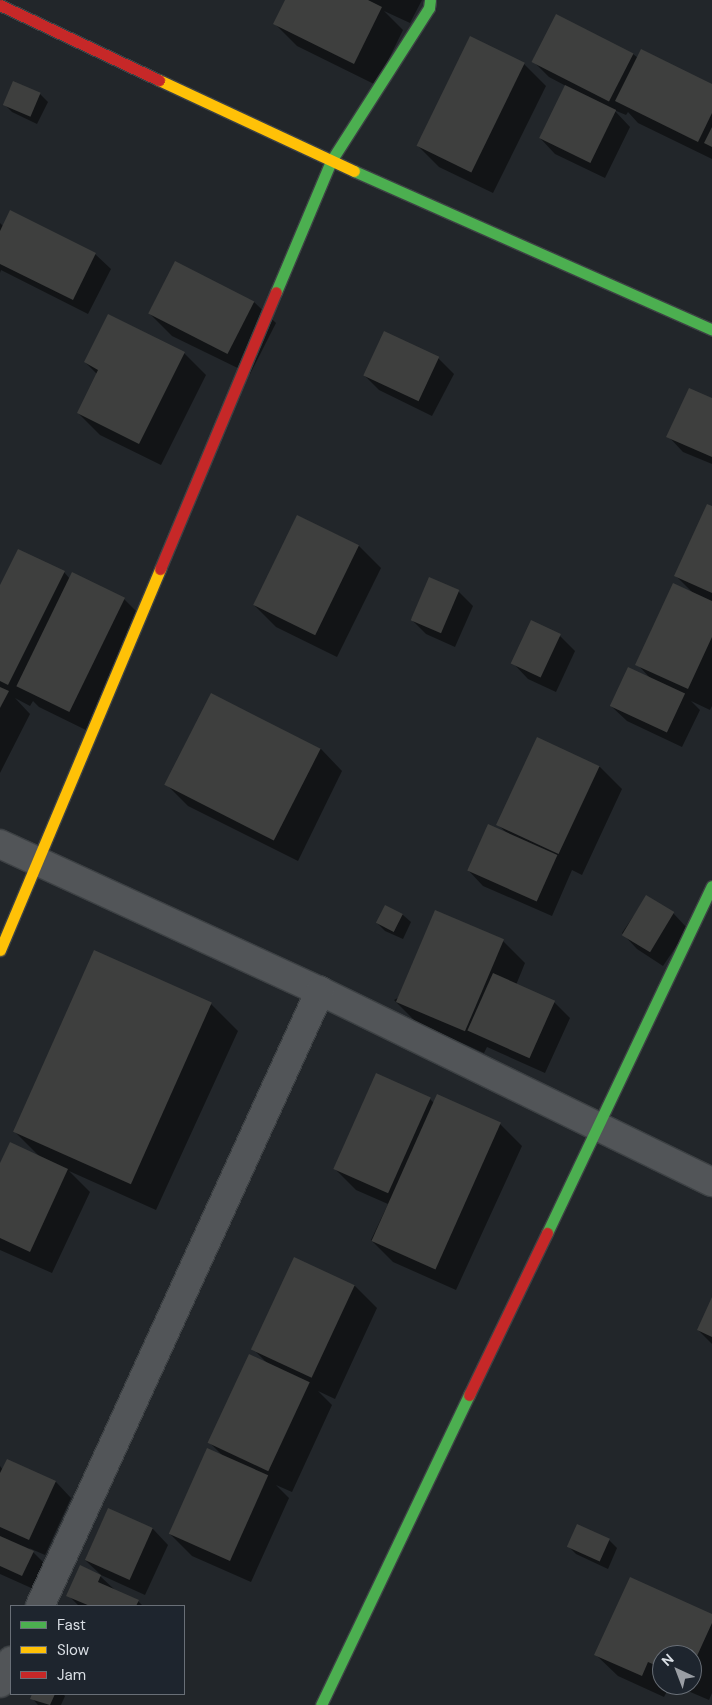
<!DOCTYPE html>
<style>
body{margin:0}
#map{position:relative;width:712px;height:1705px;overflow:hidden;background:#22262a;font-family:"DM Sans",sans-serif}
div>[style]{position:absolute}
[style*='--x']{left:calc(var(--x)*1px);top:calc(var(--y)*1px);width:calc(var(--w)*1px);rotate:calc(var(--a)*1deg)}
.shadow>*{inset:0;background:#0007}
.building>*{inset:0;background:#3e3f3e;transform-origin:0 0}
.roads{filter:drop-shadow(1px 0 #3d4144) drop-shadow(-1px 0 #3d4144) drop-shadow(0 1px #3d4144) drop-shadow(0 -1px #3d4144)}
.street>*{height:28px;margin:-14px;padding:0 14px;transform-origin:14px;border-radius:14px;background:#525558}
.fast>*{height:11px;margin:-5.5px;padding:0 5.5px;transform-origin:5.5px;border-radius:5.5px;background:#4caf50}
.slow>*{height:11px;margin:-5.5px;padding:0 5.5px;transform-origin:5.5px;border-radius:5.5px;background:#ffc107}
.jam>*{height:11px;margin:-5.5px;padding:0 5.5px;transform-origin:5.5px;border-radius:5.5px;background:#c62828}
span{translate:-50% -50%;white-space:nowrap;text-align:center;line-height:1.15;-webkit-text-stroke:4px #1e252e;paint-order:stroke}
.legend{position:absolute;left:10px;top:1605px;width:175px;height:90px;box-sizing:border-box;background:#1e252e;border:1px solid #696f77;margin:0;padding:6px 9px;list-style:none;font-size:15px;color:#dadfe5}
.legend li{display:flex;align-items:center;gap:10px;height:25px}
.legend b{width:25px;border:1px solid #696f77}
.north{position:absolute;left:652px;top:1645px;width:50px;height:50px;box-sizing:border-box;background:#1e252e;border:1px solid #696f77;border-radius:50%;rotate:317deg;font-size:14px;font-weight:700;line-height:20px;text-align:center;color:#dadfe5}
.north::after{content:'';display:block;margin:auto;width:18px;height:22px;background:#9a9ea4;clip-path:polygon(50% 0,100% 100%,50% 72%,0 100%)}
</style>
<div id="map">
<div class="shadow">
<i style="clip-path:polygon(287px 0,422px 0,410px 23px,384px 11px,403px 30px,376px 85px,297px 46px,275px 24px)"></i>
<i style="clip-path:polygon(633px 54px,638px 58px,712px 85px,712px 159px,638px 123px,628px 112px,626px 115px,614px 110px,630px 127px,605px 178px,555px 154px,540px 138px,566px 86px,549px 77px,534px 62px)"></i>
<i style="clip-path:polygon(524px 64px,546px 86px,493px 193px,439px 167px,417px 145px)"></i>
<i style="clip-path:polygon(40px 94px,48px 102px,37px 124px,12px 112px,4px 104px)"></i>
<i style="clip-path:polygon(0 223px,4px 227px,95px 254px,111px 269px,88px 314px,1px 270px,0 273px)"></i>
<i style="clip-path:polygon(254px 302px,276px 323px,250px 374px,172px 336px,150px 314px)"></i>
<i style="clip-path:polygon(184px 353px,206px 375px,161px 465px,100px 435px,78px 413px,97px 374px,85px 362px)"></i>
<i style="clip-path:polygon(438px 358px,454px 374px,432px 416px,379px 390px,364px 375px)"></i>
<i style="clip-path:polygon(712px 399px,712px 464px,683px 452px,668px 436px)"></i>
<i style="clip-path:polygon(712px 507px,712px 706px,710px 710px,691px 701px,700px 710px,682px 747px,627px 721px,611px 706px,651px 679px,637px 664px,694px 594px,676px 576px)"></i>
<i style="clip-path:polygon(298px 516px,359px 546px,381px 568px,337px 657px,276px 627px,254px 605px)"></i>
<i style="clip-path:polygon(64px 572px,70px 579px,124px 599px,146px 621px,90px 732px,39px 707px,33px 701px,30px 706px,15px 698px,30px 714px,0 773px,0 588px)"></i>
<i style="clip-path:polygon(458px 591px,473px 606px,455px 647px,426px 634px,411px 619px)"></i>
<i style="clip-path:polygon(560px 636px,575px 651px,556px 692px,528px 679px,513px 663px)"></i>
<i style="clip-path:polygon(538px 739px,600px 767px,622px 789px,582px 875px,572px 870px,552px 916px,483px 886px,468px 870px,507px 833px,498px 825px)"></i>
<i style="clip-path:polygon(321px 749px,342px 771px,298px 861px,188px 806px,166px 784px)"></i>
<i style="clip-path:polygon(647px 896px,673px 913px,688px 929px,663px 966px,637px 949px,622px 933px)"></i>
<i style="clip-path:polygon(385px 907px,403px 915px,411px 922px,403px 939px,385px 931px,377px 923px)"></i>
<i style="clip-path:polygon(503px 941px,525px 963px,516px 985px,554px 1002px,570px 1018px,545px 1073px,487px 1047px,484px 1053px,416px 1022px,394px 1000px)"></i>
<i style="clip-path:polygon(211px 1004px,238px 1031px,156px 1210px,69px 1171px,90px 1192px,52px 1273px,0 1250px,0 1166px,39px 1156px,14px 1131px)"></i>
<i style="clip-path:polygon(430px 1099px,434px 1103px,500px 1124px,522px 1146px,456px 1290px,393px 1262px,371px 1240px,388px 1204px,356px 1190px,334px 1168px)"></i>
<i style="clip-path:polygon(294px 1259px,355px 1286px,377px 1308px,335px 1399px,318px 1391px,332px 1405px,292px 1492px,276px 1485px,289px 1498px,251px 1582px,192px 1556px,170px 1534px,223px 1456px,210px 1443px,267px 1363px,253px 1349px)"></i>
<i style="clip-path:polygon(712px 1300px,712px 1344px,698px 1330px)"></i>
<i style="clip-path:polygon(7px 1461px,56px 1482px,71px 1498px,45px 1555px,29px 1548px,48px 1567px,38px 1591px,0 1574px,0 1466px,3px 1470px)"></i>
<i style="clip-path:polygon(108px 1509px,153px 1529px,168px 1545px,145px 1595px,101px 1575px,85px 1560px)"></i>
<i style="clip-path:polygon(578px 1526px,609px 1540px,617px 1548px,608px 1569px,576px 1554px,568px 1546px)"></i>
<i style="clip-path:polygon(100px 1576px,116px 1591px,138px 1601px,143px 1606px,79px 1606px,68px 1595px)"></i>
<i style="clip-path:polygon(712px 1615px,712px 1693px,709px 1700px,674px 1685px,692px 1685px,692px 1655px,662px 1655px,662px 1685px,670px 1685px,664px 1697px,618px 1676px,596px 1655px)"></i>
<i style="clip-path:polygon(34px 1694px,63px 1694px,65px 1696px,61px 1705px,38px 1705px,32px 1698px)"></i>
</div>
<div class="building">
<i style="clip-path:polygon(285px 0,368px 0,382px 7px,354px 64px,273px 24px)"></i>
<i style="left:556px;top:14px;width:87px;height:54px;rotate:27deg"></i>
<i style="left:470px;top:36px;width:61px;height:122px;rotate:26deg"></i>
<i style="clip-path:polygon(641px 49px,712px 84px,712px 113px,698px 142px,615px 101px)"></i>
<i style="left:13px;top:81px;width:30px;height:26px;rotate:23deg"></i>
<i style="left:565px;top:85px;width:57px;height:59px;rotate:26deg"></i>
<i style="clip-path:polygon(712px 127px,712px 147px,704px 143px)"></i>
<i style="clip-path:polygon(10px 210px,96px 253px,73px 300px,0 264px,0 231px)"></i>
<i style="left:175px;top:261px;width:89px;height:59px;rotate:27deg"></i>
<i style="clip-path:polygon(108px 314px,185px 352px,139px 444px,77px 413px,98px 370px,84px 362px)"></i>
<i style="left:384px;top:331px;width:61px;height:49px;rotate:25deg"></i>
<i style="clip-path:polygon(689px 388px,712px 398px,712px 457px,666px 437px)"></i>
<i style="clip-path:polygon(707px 504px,712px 506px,712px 593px,674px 576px)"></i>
<i style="left:297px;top:515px;width:69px;height:100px;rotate:26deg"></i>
<i style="clip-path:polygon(18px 549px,65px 571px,8px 685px,0 681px,0 585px)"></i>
<i style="left:72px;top:572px;width:59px;height:127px;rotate:26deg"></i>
<i style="left:429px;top:577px;width:33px;height:47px;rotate:23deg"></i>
<i style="clip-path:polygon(673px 583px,712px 601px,712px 637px,688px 689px,635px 665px)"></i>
<i style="left:531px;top:620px;width:33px;height:48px;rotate:25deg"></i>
<i style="left:628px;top:667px;width:63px;height:43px;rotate:25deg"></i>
<i style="clip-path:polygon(0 687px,9px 691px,0 708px)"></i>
<i style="left:211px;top:693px;width:123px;height:103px;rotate:27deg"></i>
<i style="left:537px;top:737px;width:69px;height:97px;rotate:25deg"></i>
<i style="left:488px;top:824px;width:76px;height:51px;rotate:24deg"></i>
<i style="left:646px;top:895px;width:33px;height:47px;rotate:31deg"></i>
<i style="left:385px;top:905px;width:20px;height:20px;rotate:27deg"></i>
<i style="left:435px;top:910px;width:75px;height:100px;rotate:23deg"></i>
<i style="left:94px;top:950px;width:129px;height:199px;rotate:24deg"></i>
<i style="left:493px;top:973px;width:68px;height:63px;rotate:24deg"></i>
<i style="left:376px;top:1073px;width:60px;height:105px;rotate:24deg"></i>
<i style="left:437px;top:1094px;width:70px;height:161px;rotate:24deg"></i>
<i style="clip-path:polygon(10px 1142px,68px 1169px,30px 1252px,0 1238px,0 1163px)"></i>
<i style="left:294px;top:1257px;width:67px;height:102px;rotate:25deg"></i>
<i style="clip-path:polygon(712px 1297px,712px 1337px,697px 1330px)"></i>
<i style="left:249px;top:1354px;width:67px;height:98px;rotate:25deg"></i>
<i style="left:207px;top:1448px;width:67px;height:94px;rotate:24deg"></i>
<i style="clip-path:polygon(7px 1459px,56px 1481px,29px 1540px,0 1527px,0 1473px)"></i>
<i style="left:108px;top:1508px;width:49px;height:57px;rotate:24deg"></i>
<i style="left:577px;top:1524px;width:36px;height:25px;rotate:24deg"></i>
<i style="clip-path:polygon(0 1536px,34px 1551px,22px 1576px,0 1566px)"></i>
<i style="clip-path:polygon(80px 1565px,101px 1575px,98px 1582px,139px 1600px,136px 1606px,90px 1606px,66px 1596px)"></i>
<i style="clip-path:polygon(630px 1577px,712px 1614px,712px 1623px,692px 1667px,692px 1655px,662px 1655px,662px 1668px,648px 1662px,642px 1676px,594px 1655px)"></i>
<i style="clip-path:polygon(32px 1694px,55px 1694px,50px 1705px,30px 1699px)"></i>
</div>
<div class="roads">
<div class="street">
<i style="--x:0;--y:844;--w:352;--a:24.7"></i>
<i style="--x:320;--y:991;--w:436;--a:26"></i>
<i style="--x:40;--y:1606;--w:676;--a:-65.52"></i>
<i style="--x:0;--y:1683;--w:25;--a:-63"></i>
</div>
<div class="fast">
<i style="--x:354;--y:171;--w:392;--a:23.9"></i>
<i style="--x:276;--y:292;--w:142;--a:-67.2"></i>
<i style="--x:331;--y:161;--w:182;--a:-57.4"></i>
<i style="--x:429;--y:8;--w:8;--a:-83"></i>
<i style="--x:547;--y:1233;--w:384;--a:-64.6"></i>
<i style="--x:321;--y:1705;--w:344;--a:-64.5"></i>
</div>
<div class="slow">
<i style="--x:159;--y:80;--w:215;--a:25"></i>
<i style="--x:0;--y:950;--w:413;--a:-67.2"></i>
</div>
<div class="jam">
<i style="--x:0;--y:5;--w:176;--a:25.3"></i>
<i style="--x:160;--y:569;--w:300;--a:-67.3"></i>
<i style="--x:469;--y:1395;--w:180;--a:-64.3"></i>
</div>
</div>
<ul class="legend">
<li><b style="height:6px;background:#4caf50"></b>Fast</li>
<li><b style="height:6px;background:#ffc107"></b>Slow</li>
<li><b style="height:6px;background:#c62828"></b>Jam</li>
</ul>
<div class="north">N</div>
</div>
